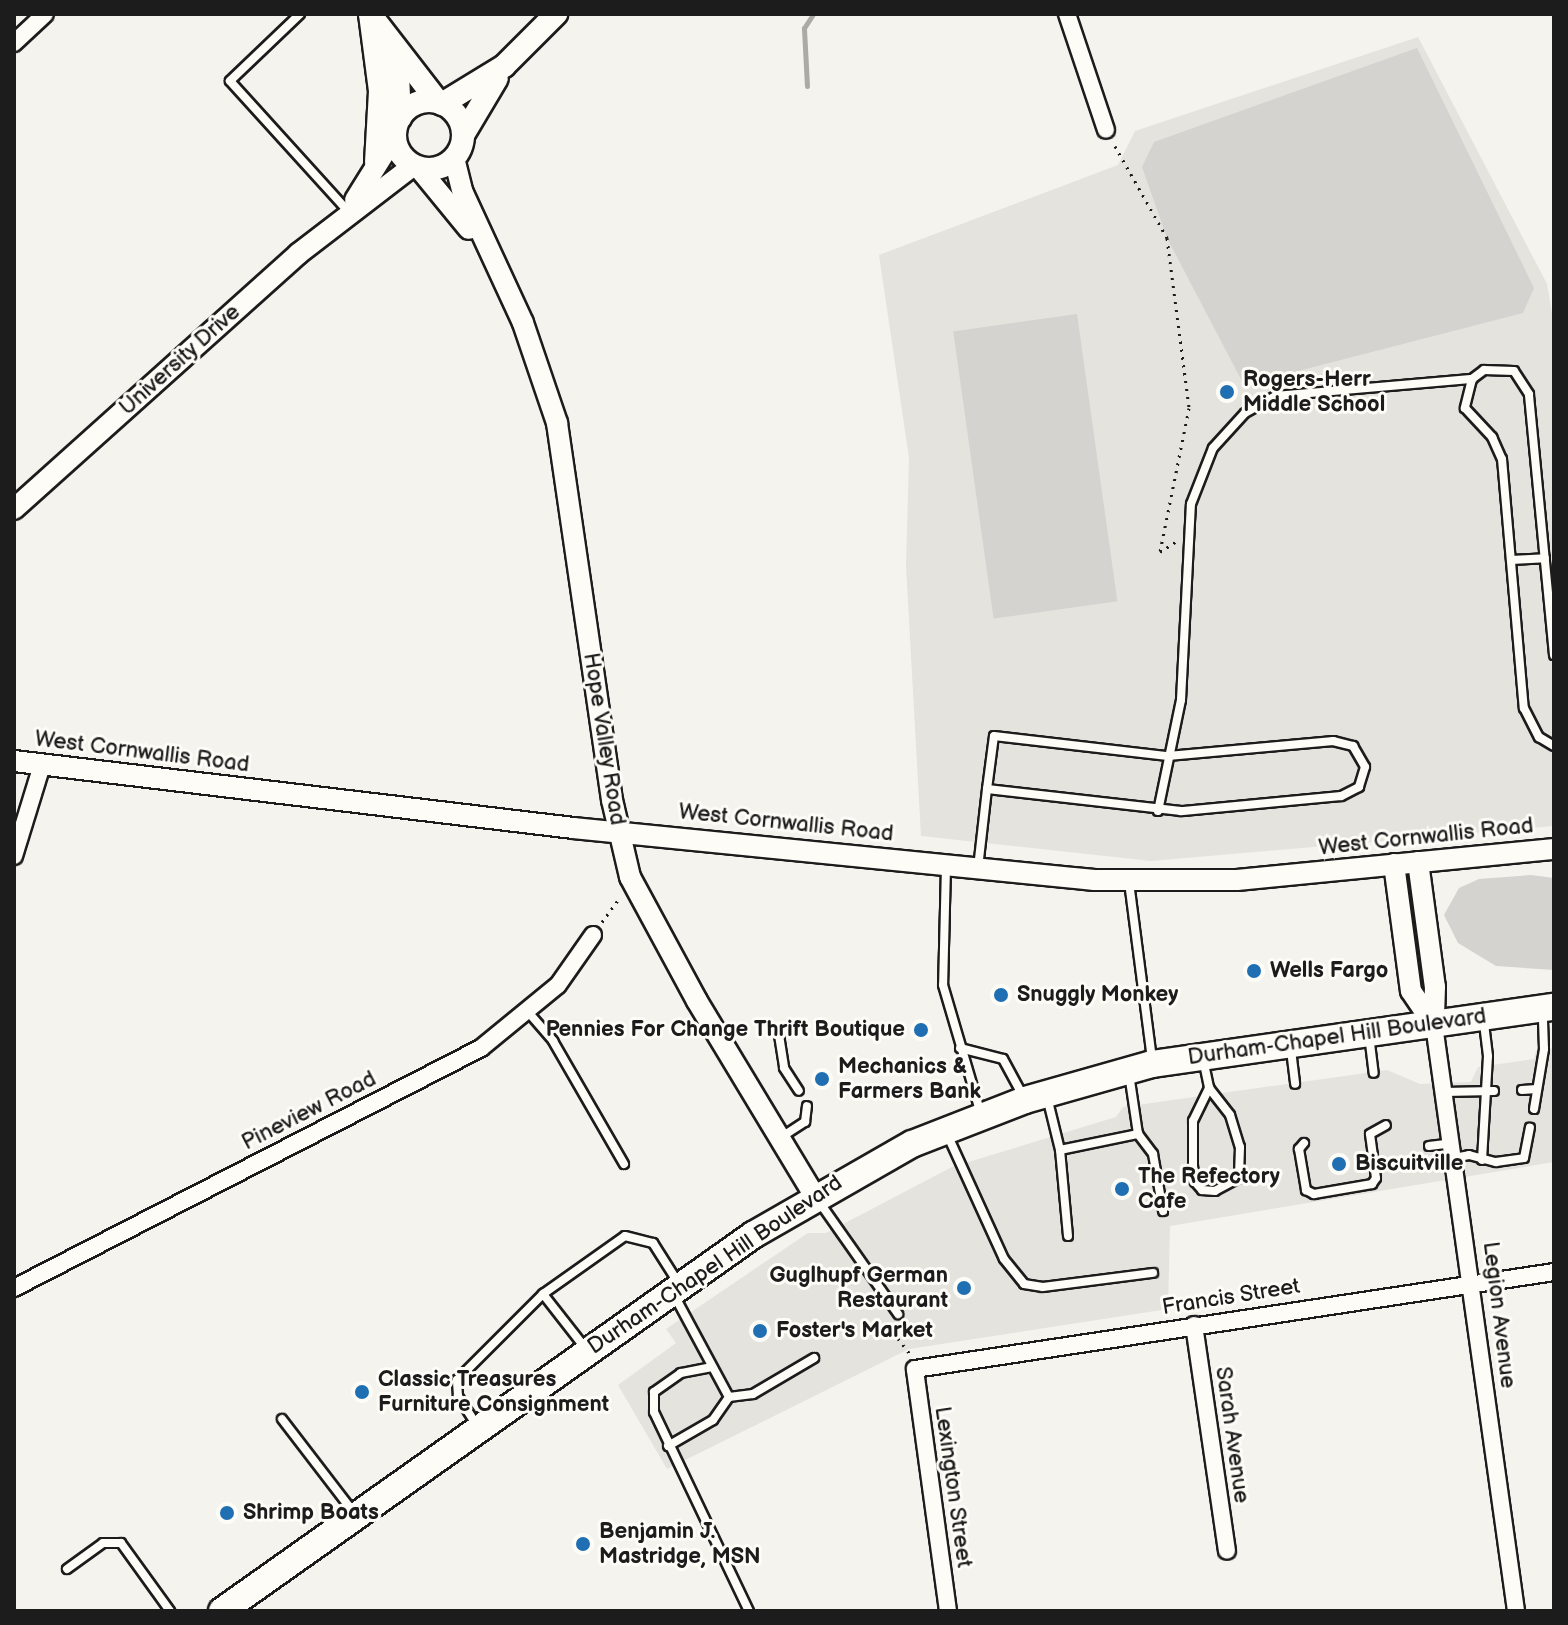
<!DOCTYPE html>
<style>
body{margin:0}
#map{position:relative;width:1568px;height:1625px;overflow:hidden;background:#f4f3ee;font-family:"Balsamiq Sans",sans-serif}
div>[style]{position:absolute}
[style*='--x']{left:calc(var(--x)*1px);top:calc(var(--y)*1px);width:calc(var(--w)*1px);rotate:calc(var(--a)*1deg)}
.built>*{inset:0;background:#e4e3de}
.green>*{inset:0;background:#d4d3cf;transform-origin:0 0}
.stream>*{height:5px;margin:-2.5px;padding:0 2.5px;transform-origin:2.5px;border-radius:2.5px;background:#abaaa6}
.path>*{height:3px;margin-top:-1.5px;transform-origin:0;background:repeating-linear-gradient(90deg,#1c1c1c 0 2px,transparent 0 8px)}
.roads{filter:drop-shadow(2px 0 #1c1c1c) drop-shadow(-2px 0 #1c1c1c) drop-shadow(0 2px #1c1c1c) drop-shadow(0 -2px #1c1c1c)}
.service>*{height:8px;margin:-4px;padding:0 4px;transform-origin:4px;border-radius:4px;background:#fdfcf7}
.minor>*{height:16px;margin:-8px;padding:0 8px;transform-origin:8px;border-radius:8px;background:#fdfcf7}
.tertiary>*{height:20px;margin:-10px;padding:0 10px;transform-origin:10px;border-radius:10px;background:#fdfcf7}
.secondary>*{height:22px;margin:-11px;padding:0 11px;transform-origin:11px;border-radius:11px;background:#fdfcf7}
.secondary>.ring{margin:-11px;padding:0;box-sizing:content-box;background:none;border:22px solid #fdfcf7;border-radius:50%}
.primary>*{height:26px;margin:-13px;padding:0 13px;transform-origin:13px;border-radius:13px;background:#fdfcf7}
.dots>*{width:22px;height:22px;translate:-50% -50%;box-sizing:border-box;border:4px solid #fdfcf7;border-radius:50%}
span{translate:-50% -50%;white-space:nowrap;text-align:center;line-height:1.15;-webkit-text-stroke:6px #fdfcf7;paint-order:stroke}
.street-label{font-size:22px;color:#1c1c1c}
.poi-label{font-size:22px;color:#1c1c1c;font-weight:700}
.left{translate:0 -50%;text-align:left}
.right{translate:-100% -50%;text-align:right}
.frame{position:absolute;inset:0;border:16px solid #1c1c1c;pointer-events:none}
</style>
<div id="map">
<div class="built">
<i style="clip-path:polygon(1418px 37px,1547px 284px,1554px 325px,1554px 826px,1151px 861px,921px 836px,906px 566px,909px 458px,879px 255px,1118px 165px,1135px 131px)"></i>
<i style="clip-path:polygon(1554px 1048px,1554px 1162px,1170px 1226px,1168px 1309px,909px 1349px,667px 1469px,618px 1385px,676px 1343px,666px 1329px,808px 1233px,826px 1233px,952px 1167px,1116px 1117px,1123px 1107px,1387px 1070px,1420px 1084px,1471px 1082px,1478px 1067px,1534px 1059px,1536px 1051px)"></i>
</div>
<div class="green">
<i style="clip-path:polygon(1417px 48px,1534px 288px,1523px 313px,1244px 385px,1167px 238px,1142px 167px,1154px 142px)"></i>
<i style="left:1077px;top:314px;width:290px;height:125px;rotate:82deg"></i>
<i style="clip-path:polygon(1531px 875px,1554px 878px,1554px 970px,1496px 966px,1458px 943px,1444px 915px,1459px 888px,1479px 879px)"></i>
</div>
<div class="stream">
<i style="--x:807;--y:86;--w:58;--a:-93"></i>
<i style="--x:804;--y:28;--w:17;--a:-57"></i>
</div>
<div class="path">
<i style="--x:1115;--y:146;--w:106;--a:60.5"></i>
<i style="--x:1167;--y:238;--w:171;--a:82.6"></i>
<i style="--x:1189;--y:408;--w:147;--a:101.4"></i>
<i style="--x:1160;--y:552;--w:20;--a:-33"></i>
<i style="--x:602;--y:922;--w:29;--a:-54"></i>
<i style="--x:895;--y:1324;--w:8;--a:104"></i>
<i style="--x:893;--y:1332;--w:28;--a:52"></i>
</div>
<div class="roads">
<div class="service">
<i style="--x:300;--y:14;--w:97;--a:136.3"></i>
<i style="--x:230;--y:81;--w:176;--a:47.8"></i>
<i style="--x:1511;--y:560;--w:34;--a:-3"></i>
<i style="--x:1554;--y:655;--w:262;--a:-95.5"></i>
<i style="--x:1529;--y:394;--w:27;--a:-123"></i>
<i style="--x:1514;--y:371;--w:30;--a:-178"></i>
<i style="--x:1484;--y:370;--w:15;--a:143"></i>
<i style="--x:1472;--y:379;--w:30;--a:104"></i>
<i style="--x:1465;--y:408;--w:40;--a:47"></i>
<i style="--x:1492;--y:437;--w:24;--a:66"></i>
<i style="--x:1502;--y:459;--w:250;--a:85"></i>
<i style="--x:1524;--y:708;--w:33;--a:63"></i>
<i style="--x:1539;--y:737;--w:17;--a:31"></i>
<i style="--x:1158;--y:811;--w:113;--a:-78.3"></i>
<i style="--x:1181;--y:700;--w:196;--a:-87.1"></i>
<i style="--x:1191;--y:504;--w:60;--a:-68.6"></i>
<i style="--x:1213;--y:448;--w:47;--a:-47.6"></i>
<i style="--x:1245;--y:413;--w:35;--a:-29"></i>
<i style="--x:1276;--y:396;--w:197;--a:-5"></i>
<i style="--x:946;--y:866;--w:119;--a:91.4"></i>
<i style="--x:943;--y:985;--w:134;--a:73.6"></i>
<i style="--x:978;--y:868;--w:80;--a:-83.5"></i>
<i style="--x:987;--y:789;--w:53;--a:-82.5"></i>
<i style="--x:994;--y:736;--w:175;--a:6.6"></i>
<i style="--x:1168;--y:756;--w:166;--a:-5.2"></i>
<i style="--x:1333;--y:741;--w:21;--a:14"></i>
<i style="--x:1353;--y:746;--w:24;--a:60"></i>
<i style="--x:1365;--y:767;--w:21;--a:107"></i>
<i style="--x:1359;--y:787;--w:20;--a:153"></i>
<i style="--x:1341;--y:796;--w:161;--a:174.6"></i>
<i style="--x:1181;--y:811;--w:195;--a:-173.5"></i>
<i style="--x:1129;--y:882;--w:178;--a:82.6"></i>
<i style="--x:529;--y:1013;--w:37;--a:49"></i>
<i style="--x:553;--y:1041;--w:142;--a:60"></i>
<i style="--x:779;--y:1035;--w:33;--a:81"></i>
<i style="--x:784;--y:1068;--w:27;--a:57"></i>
<i style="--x:1369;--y:1035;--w:38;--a:83"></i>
<i style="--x:960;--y:1048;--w:44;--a:14.3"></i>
<i style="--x:1003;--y:1059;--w:42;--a:61.6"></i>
<i style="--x:1291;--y:1050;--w:34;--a:83"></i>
<i style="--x:1203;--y:1059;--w:30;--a:78"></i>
<i style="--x:1209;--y:1088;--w:34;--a:52"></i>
<i style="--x:1230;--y:1115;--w:34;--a:73"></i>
<i style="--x:1240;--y:1147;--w:31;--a:92"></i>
<i style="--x:1239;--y:1178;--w:27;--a:152"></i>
<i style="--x:1215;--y:1191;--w:13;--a:-176"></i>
<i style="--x:1202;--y:1190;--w:11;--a:-131"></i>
<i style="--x:1195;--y:1182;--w:17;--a:-97"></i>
<i style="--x:1193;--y:1165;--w:44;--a:-90"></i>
<i style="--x:1193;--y:1121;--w:37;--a:-64"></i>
<i style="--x:1522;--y:1090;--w:15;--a:-4"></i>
<i style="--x:1444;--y:1092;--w:50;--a:-1.1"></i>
<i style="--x:1047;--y:1097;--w:55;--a:76.2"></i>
<i style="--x:1534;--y:1109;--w:61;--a:-80.5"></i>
<i style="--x:1544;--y:1049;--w:38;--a:-92"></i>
<i style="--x:947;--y:1134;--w:137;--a:65.5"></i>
<i style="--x:1004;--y:1259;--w:32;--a:51"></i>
<i style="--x:1024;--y:1284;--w:19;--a:9"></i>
<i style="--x:1043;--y:1287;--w:111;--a:-7.3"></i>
<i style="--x:1138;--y:1134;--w:25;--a:53"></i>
<i style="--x:1153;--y:1154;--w:58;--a:80"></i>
<i style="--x:780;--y:1138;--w:30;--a:-33"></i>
<i style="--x:805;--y:1122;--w:16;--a:-83"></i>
<i style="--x:1304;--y:1143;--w:8;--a:130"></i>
<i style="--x:1299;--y:1149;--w:42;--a:80.3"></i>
<i style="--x:1306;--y:1190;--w:9;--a:27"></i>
<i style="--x:1314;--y:1194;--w:59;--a:-9.8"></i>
<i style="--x:1372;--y:1184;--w:7;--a:-56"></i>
<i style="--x:1376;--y:1178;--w:44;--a:-97.8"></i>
<i style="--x:1370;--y:1134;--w:18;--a:-29"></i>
<i style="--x:1429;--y:1146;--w:23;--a:-7"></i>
<i style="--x:1454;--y:1158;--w:15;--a:-11"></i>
<i style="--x:1469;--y:1155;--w:28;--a:15"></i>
<i style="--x:1496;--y:1162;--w:28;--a:-8"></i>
<i style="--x:1524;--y:1158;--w:31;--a:-79"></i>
<i style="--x:1482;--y:1160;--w:104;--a:-86.7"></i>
<i style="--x:1488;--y:1056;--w:34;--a:-97"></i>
<i style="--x:820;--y:1203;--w:136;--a:54.9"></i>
<i style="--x:1068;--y:1236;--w:86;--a:-95.3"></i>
<i style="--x:1060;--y:1150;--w:80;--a:-11.6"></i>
<i style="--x:1138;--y:1134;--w:61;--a:-98.5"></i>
<i style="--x:543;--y:1294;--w:70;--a:52"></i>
<i style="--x:712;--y:1367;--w:32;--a:169"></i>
<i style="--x:681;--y:1373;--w:33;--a:145"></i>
<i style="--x:654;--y:1392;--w:20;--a:90"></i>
<i style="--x:654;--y:1412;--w:221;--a:64.5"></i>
<i style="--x:729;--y:1397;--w:24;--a:-7"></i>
<i style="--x:753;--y:1394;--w:71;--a:-30.5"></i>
<i style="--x:282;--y:1419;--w:120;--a:52.5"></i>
<i style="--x:478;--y:1427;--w:37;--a:-123"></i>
<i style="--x:458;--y:1396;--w:16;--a:-94"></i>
<i style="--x:457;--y:1380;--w:122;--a:-45"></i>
<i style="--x:543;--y:1294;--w:100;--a:-35.3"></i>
<i style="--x:625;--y:1236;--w:29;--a:14"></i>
<i style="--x:653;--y:1243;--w:49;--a:57.6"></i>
<i style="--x:668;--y:1446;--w:52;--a:-30"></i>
<i style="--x:713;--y:1420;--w:28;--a:-55"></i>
<i style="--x:729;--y:1397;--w:116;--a:-118.3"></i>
<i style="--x:67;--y:1569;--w:44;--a:-35.8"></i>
<i style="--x:103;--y:1543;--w:18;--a:0"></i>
<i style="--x:121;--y:1543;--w:84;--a:54.2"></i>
</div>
<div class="minor">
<i style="--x:1067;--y:14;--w:122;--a:71.4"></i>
<i style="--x:14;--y:43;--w:42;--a:-43.1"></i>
<i style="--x:14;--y:856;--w:95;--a:-72.9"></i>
<i style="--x:1434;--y:1025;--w:592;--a:82.03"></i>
<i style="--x:14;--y:1288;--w:525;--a:-27.2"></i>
<i style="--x:481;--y:1048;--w:99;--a:-39.3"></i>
<i style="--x:558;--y:985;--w:61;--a:-55"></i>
<i style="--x:1194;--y:1325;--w:228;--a:81.7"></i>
<i style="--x:948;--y:1611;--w:244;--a:-97.8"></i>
<i style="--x:915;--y:1369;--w:646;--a:-8.63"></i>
</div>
<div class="tertiary">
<i style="--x:454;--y:158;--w:36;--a:76"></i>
<i style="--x:463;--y:193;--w:143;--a:65.2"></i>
<i style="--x:523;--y:323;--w:106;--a:71.2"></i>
<i style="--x:557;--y:423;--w:381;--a:81.7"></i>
<i style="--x:612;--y:800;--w:79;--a:76.8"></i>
<i style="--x:630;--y:877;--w:141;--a:61.6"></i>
<i style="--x:697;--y:1001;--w:227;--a:58.9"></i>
<i style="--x:418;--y:167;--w:80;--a:50.6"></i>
<i style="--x:355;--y:200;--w:75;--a:-58"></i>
<i style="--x:14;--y:509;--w:382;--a:-41.9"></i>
<i style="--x:298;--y:254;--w:146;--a:-37.5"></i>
<i style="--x:14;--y:761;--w:563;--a:6.83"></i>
<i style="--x:573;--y:828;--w:524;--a:5.7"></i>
<i style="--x:1094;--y:880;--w:143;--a:0"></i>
<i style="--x:1237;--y:880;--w:319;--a:-5.6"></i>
<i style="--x:1418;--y:862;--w:126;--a:82.3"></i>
<i style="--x:1435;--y:987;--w:38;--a:92"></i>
<i style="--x:1394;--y:864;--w:128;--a:82.4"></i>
<i style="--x:1411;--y:991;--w:41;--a:55.9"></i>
</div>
<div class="secondary">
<i style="--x:370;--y:14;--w:78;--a:82.6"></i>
<i style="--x:380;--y:91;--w:71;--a:93.2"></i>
<i style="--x:370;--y:14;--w:111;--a:52.3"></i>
<i style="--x:386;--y:50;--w:28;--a:64"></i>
<i style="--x:398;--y:75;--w:43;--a:87.3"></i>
<i class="ring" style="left:395px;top:101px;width:46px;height:46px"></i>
<i style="--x:442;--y:104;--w:73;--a:-31.5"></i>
<i style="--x:504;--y:66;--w:74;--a:-45"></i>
<i style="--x:463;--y:135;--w:66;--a:-59.2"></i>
</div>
<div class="primary">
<i style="--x:222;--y:1611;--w:651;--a:-35.3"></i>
<i style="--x:753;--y:1235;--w:183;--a:-29.8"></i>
<i style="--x:912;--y:1144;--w:121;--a:-21.3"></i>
<i style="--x:1025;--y:1100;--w:132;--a:-15.8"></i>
<i style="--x:1152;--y:1064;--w:406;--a:-8.1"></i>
</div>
</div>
<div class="dots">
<i style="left:1227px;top:392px;background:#1f6fb2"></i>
<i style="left:1254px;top:971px;background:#1f6fb2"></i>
<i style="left:1001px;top:995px;background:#1f6fb2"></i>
<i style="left:921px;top:1030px;background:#1f6fb2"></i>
<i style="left:822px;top:1079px;background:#1f6fb2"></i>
<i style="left:1339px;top:1164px;background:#1f6fb2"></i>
<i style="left:1122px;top:1189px;background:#1f6fb2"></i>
<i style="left:964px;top:1288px;background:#1f6fb2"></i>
<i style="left:760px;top:1331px;background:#1f6fb2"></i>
<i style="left:362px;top:1392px;background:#1f6fb2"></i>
<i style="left:227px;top:1513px;background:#1f6fb2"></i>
<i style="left:583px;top:1544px;background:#1f6fb2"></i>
</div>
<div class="street-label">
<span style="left:180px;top:360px;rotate:-42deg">University Drive</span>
<span style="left:604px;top:739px;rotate:81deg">Hope Valley Road</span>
<span style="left:142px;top:752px;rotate:7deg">West Cornwallis Road</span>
<span style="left:786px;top:823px;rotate:6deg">West Cornwallis Road</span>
<span style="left:1426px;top:837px;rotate:-6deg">West Cornwallis Road</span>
<span style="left:1337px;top:1037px;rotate:-8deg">Durham-Chapel Hill Boulevard</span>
<span style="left:309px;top:1111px;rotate:-27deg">Pineview Road</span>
<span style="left:715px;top:1265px;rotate:-34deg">Durham-Chapel Hill Boulevard</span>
<span style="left:1231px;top:1297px;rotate:-9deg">Francis Street</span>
<span style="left:1499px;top:1315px;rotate:83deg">Legion Avenue</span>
<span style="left:1232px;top:1435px;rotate:82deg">Sarah Avenue</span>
<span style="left:953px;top:1487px;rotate:82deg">Lexington Street</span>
</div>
<div class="poi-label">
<span class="left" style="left:1243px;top:392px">Rogers-Herr<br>Middle School</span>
<span class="left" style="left:1270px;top:971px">Wells Fargo</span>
<span class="left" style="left:1017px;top:995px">Snuggly Monkey</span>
<span class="right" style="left:905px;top:1030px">Pennies For Change Thrift Boutique</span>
<span class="left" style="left:838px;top:1079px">Mechanics &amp;<br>Farmers Bank</span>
<span class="left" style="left:1355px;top:1164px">Biscuitville</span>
<span class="left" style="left:1138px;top:1189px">The Refectory<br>Cafe</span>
<span class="right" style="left:948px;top:1288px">Guglhupf German<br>Restaurant</span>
<span class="left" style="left:776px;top:1331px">Foster's Market</span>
<span class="left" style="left:378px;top:1392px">Classic Treasures<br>Furniture Consignment</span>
<span class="left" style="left:243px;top:1513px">Shrimp Boats</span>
<span class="left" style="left:599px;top:1544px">Benjamin J.<br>Mastridge, MSN</span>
</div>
<div class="frame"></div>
</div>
